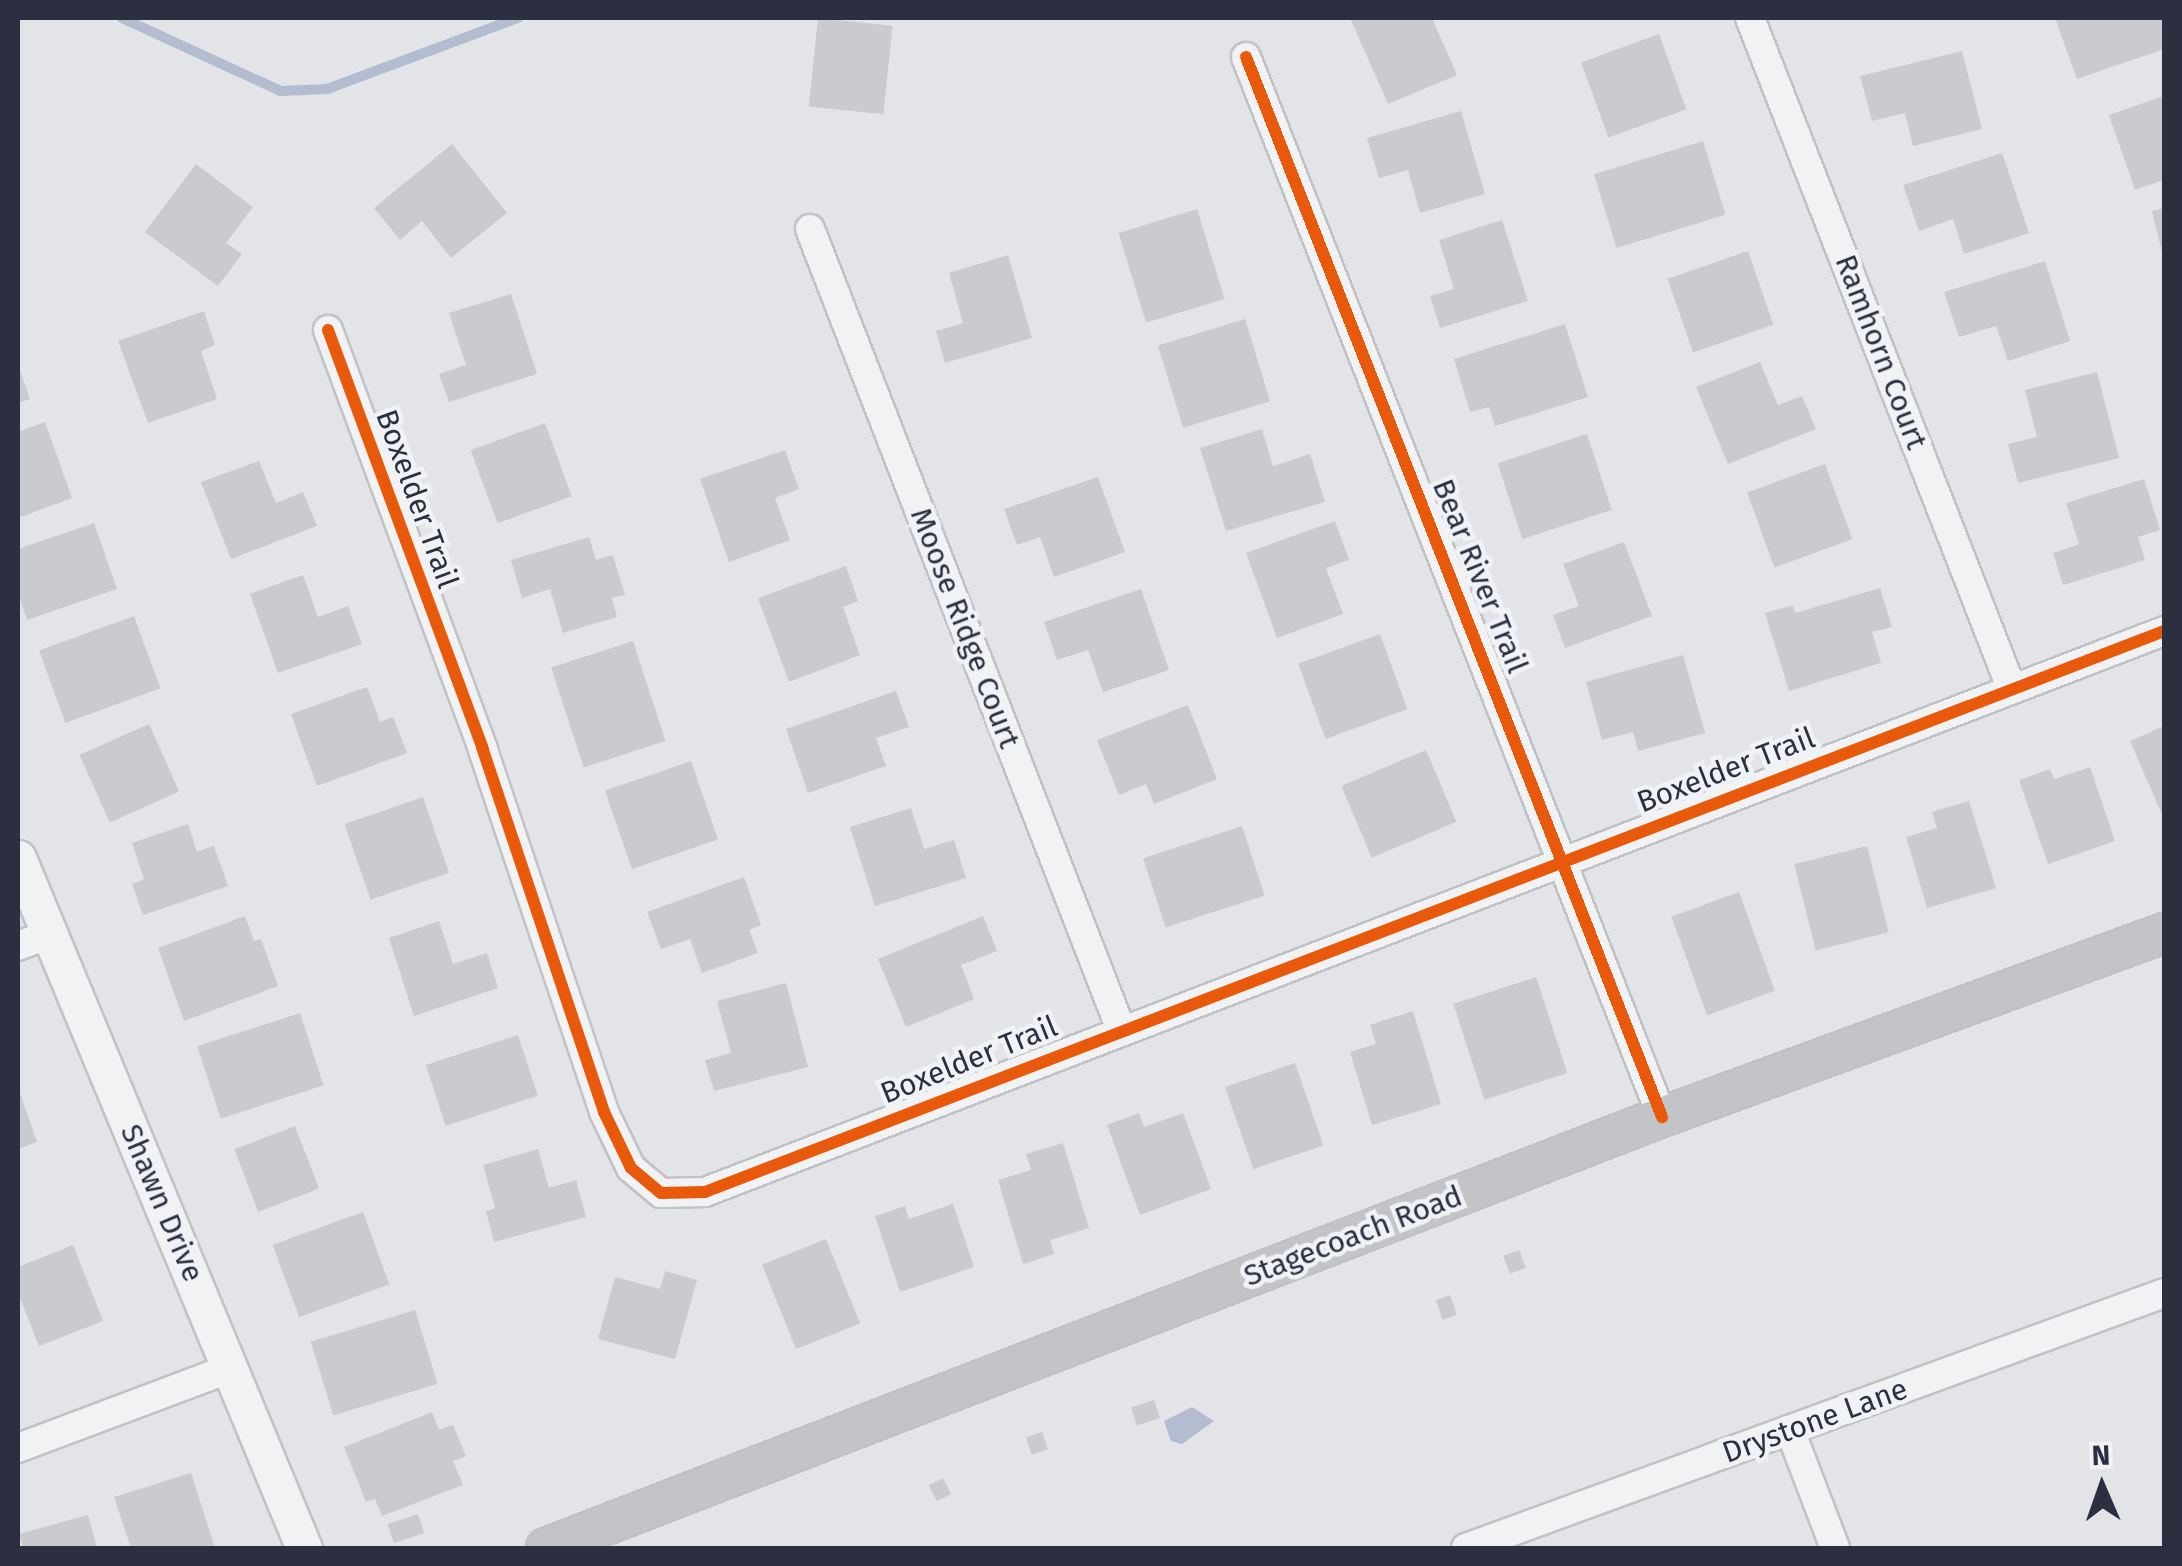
<!DOCTYPE html>
<style>
body{margin:0}
#map{position:relative;width:2182px;height:1566px;overflow:hidden;background:#e3e4e7;font-family:"Fira Sans",sans-serif}
div>[style]{position:absolute}
[style*='--x']{left:calc(var(--x)*1px);top:calc(var(--y)*1px);width:calc(var(--w)*1px);rotate:calc(var(--a)*1deg)}
.water>*{inset:0;background:#b3bdcf}
.stream>*{height:10px;margin:-5px;padding:0 5px;transform-origin:5px;border-radius:5px;background:#b3bdcf}
.building>*{inset:0;background:#c9cbce;transform-origin:0 0}
.roads{filter:drop-shadow(2px 0 #c1c2c5) drop-shadow(-2px 0 #c1c2c5) drop-shadow(0 2px #c1c2c5) drop-shadow(0 -2px #c1c2c5)}
.minor>*{height:28px;margin:-14px;padding:0 14px;transform-origin:14px;border-radius:14px;background:#f1f2f4}
.tertiary>*{height:35px;margin:-17.5px;padding:0 17.5px;transform-origin:17.5px;border-radius:17.5px;background:#f1f2f4}
.secondary>*{height:38px;margin:-19px;padding:0 19px;transform-origin:19px;border-radius:19px;background:#c3c4c8}
.cycleway>*{height:12px;margin:-6px;padding:0 6px;transform-origin:6px;border-radius:6px;background:#e8590c}
span{translate:-50% -50%;white-space:nowrap;text-align:center;line-height:1.15;-webkit-text-stroke:9px #f0f2f6;paint-order:stroke}
.street-label{font-size:30px;color:#2b2f3f}
.frame{position:absolute;inset:0;border:20px solid #2b2f3f;pointer-events:none}
.north{position:absolute;left:2052px;top:1436px;width:100px;height:100px;-webkit-text-stroke:8px #f0f2f6;paint-order:stroke;rotate:358deg;font-size:28px;font-weight:700;line-height:40px;text-align:center;color:#2b2f3f}
.north::after{content:'';display:block;margin:auto;width:35px;height:45px;background:#2b2f3f;clip-path:polygon(50% 0,100% 100%,50% 72%,0 100%)}
</style>
<div id="map">
<div class="water">
<i style="clip-path:polygon(1192px 1407px,1214px 1421px,1182px 1444px,1171px 1441px,1164px 1421px)"></i>
</div>
<div class="stream">
<i style="--x:122;--y:18;--w:175;--a:24.7"></i>
<i style="--x:281;--y:91;--w:46;--a:-2.5"></i>
<i style="--x:327;--y:89;--w:204;--a:-20.4"></i>
</div>
<div class="building">
<i style="left:818px;top:18px;width:75px;height:89px;rotate:6deg"></i>
<i style="clip-path:polygon(1350px 18px,1432px 18px,1457px 75px,1388px 104px)"></i>
<i style="clip-path:polygon(2055px 18px,2164px 18px,2164px 49px,2077px 79px)"></i>
<i style="left:1659px;top:34px;width:80px;height:83px;rotate:70deg"></i>
<i style="clip-path:polygon(1962px 51px,1982px 129px,1913px 146px,1905px 113px,1872px 121px,1860px 76px)"></i>
<i style="clip-path:polygon(2164px 96px,2164px 180px,2135px 190px,2109px 115px)"></i>
<i style="clip-path:polygon(1461px 111px,1485px 194px,1420px 213px,1408px 170px,1379px 178px,1367px 138px)"></i>
<i style="left:1703px;top:141px;width:77px;height:114px;rotate:73deg"></i>
<i style="clip-path:polygon(452px 144px,507px 213px,451px 258px,422px 221px,400px 240px,374px 208px)"></i>
<i style="clip-path:polygon(2002px 153px,2029px 233px,1964px 254px,1953px 219px,1919px 231px,1903px 185px)"></i>
<i style="clip-path:polygon(196px 164px,253px 207px,226px 243px,242px 254px,218px 286px,145px 232px)"></i>
<i style="clip-path:polygon(2164px 208px,2164px 255px,2163px 256px,2152px 211px)"></i>
<i style="left:1197px;top:209px;width:94px;height:82px;rotate:73deg"></i>
<i style="clip-path:polygon(1502px 220px,1528px 301px,1440px 328px,1430px 296px,1454px 289px,1439px 240px)"></i>
<i style="left:1748px;top:251px;width:78px;height:85px;rotate:71deg"></i>
<i style="clip-path:polygon(1008px 255px,1032px 338px,945px 363px,936px 331px,963px 323px,949px 273px)"></i>
<i style="clip-path:polygon(2045px 261px,2070px 341px,2008px 361px,1996px 326px,1959px 337px,1944px 292px)"></i>
<i style="clip-path:polygon(511px 294px,537px 374px,449px 402px,439px 374px,466px 365px,449px 313px)"></i>
<i style="clip-path:polygon(204px 311px,215px 345px,201px 351px,217px 399px,148px 423px,118px 341px)"></i>
<i style="left:1245px;top:319px;width:86px;height:91px;rotate:73deg"></i>
<i style="clip-path:polygon(1565px 324px,1588px 397px,1495px 426px,1489px 407px,1470px 412px,1454px 359px)"></i>
<i style="clip-path:polygon(1760px 362px,1778px 405px,1802px 396px,1816px 429px,1728px 464px,1696px 387px)"></i>
<i style="clip-path:polygon(18px 364px,30px 399px,18px 403px)"></i>
<i style="clip-path:polygon(2097px 372px,2119px 458px,2018px 483px,2008px 444px,2037px 437px,2025px 390px)"></i>
<i style="clip-path:polygon(45px 422px,72px 498px,18px 518px,18px 432px)"></i>
<i style="left:545px;top:423px;width:78px;height:79px;rotate:70deg"></i>
<i style="clip-path:polygon(1262px 429px,1273px 466px,1310px 454px,1325px 502px,1226px 531px,1200px 448px)"></i>
<i style="left:1587px;top:434px;width:80px;height:94px;rotate:72deg"></i>
<i style="clip-path:polygon(785px 450px,799px 489px,775px 498px,790px 540px,729px 562px,700px 479px)"></i>
<i style="clip-path:polygon(259px 461px,276px 503px,303px 492px,317px 526px,231px 559px,201px 482px)"></i>
<i style="left:1825px;top:464px;width:80px;height:83px;rotate:70deg"></i>
<i style="clip-path:polygon(1098px 477px,1125px 552px,1054px 577px,1040px 537px,1017px 545px,1004px 509px)"></i>
<i style="clip-path:polygon(2144px 479px,2160px 530px,2138px 537px,2145px 560px,2063px 585px,2053px 553px,2079px 544px,2066px 503px)"></i>
<i style="clip-path:polygon(1335px 521px,1349px 560px,1326px 568px,1343px 614px,1277px 638px,1246px 553px)"></i>
<i style="clip-path:polygon(94px 523px,117px 589px,27px 620px,18px 593px,18px 549px)"></i>
<i style="clip-path:polygon(589px 537px,596px 560px,613px 555px,625px 595px,612px 598px,617px 617px,563px 633px,550px 589px,522px 598px,511px 560px)"></i>
<i style="clip-path:polygon(1624px 542px,1652px 616px,1565px 648px,1553px 615px,1579px 606px,1563px 564px)"></i>
<i style="clip-path:polygon(846px 566px,858px 601px,843px 607px,860px 655px,789px 682px,758px 598px)"></i>
<i style="clip-path:polygon(303px 575px,318px 617px,348px 606px,362px 644px,278px 673px,250px 594px)"></i>
<i style="clip-path:polygon(1880px 588px,1892px 627px,1872px 632px,1881px 663px,1789px 691px,1765px 613px,1793px 605px,1795px 613px)"></i>
<i style="clip-path:polygon(1141px 589px,1169px 670px,1103px 692px,1088px 650px,1057px 660px,1044px 622px)"></i>
<i style="left:134px;top:616px;width:77px;height:101px;rotate:70deg"></i>
<i style="left:1380px;top:634px;width:80px;height:87px;rotate:70deg"></i>
<i style="left:633px;top:641px;width:105px;height:86px;rotate:72deg"></i>
<i style="clip-path:polygon(1683px 655px,1705px 733px,1638px 751px,1633px 732px,1602px 740px,1586px 682px)"></i>
<i style="clip-path:polygon(367px 687px,380px 722px,393px 717px,407px 753px,317px 786px,291px 714px)"></i>
<i style="clip-path:polygon(896px 691px,909px 727px,876px 738px,886px 766px,808px 793px,786px 729px)"></i>
<i style="clip-path:polygon(1188px 705px,1217px 779px,1154px 804px,1146px 784px,1119px 795px,1097px 740px)"></i>
<i style="left:149px;top:724px;width:74px;height:76px;rotate:66deg"></i>
<i style="clip-path:polygon(2164px 726px,2164px 819px,2130px 741px)"></i>
<i style="left:1426px;top:750px;width:78px;height:92px;rotate:67deg"></i>
<i style="left:691px;top:761px;width:83px;height:91px;rotate:71deg"></i>
<i style="clip-path:polygon(2090px 767px,2115px 841px,2048px 864px,2019px 780px,2050px 769px,2054px 779px)"></i>
<i style="left:423px;top:797px;width:80px;height:83px;rotate:71deg"></i>
<i style="clip-path:polygon(1969px 801px,1996px 888px,1927px 908px,1906px 837px,1937px 828px,1932px 812px)"></i>
<i style="clip-path:polygon(911px 808px,924px 849px,954px 840px,966px 878px,875px 906px,850px 827px)"></i>
<i style="clip-path:polygon(188px 824px,197px 852px,214px 846px,228px 886px,143px 915px,132px 884px,144px 879px,132px 843px)"></i>
<i style="left:1242px;top:826px;width:73px;height:104px;rotate:72deg"></i>
<i style="left:1867px;top:846px;width:89px;height:75px;rotate:76deg"></i>
<i style="clip-path:polygon(744px 877px,761px 925px,749px 930px,758px 953px,702px 973px,690px 939px,661px 949px,647px 912px)"></i>
<i style="left:1739px;top:892px;width:105px;height:72px;rotate:70deg"></i>
<i style="clip-path:polygon(245px 916px,254px 941px,261px 939px,278px 986px,184px 1021px,158px 948px)"></i>
<i style="clip-path:polygon(983px 916px,997px 951px,961px 965px,974px 999px,906px 1027px,878px 959px)"></i>
<i style="clip-path:polygon(439px 921px,453px 964px,487px 953px,498px 988px,414px 1016px,389px 938px)"></i>
<i style="left:1536px;top:977px;width:101px;height:87px;rotate:72deg"></i>
<i style="clip-path:polygon(786px 983px,808px 1067px,714px 1091px,705px 1060px,731px 1053px,717px 1001px)"></i>
<i style="clip-path:polygon(1413px 1011px,1441px 1104px,1372px 1125px,1350px 1052px,1376px 1044px,1370px 1025px)"></i>
<i style="left:300px;top:1013px;width:76px;height:108px;rotate:72deg"></i>
<i style="left:518px;top:1035px;width:64px;height:97px;rotate:72deg"></i>
<i style="left:1295px;top:1063px;width:87px;height:74px;rotate:71deg"></i>
<i style="clip-path:polygon(18px 1087px,37px 1142px,18px 1149px)"></i>
<i style="clip-path:polygon(1139px 1113px,1144px 1127px,1183px 1113px,1211px 1189px,1140px 1215px,1107px 1125px)"></i>
<i style="left:295px;top:1126px;width:67px;height:65px;rotate:69deg"></i>
<i style="clip-path:polygon(1063px 1143px,1089px 1228px,1050px 1240px,1054px 1254px,1023px 1264px,998px 1180px,1031px 1170px,1026px 1154px)"></i>
<i style="clip-path:polygon(538px 1149px,549px 1188px,576px 1180px,586px 1217px,494px 1242px,486px 1211px,495px 1208px,483px 1165px)"></i>
<i style="clip-path:polygon(953px 1204px,974px 1267px,900px 1292px,875px 1216px,905px 1206px,909px 1219px)"></i>
<i style="left:363px;top:1212px;width:77px;height:96px;rotate:70deg"></i>
<i style="left:826px;top:1239px;width:91px;height:69px;rotate:68deg"></i>
<i style="clip-path:polygon(73px 1245px,103px 1321px,39px 1346px,18px 1293px,18px 1267px)"></i>
<i style="left:1519px;top:1250px;width:19px;height:17px;rotate:69deg"></i>
<i style="clip-path:polygon(665px 1271px,697px 1280px,675px 1359px,598px 1339px,615px 1277px,660px 1289px)"></i>
<i style="left:1450px;top:1295px;width:21px;height:15px;rotate:71deg"></i>
<i style="left:415px;top:1310px;width:77px;height:109px;rotate:73deg"></i>
<i style="left:1154px;top:1400px;width:19px;height:24px;rotate:72deg"></i>
<i style="clip-path:polygon(432px 1412px,439px 1430px,453px 1425px,466px 1456px,453px 1461px,463px 1485px,382px 1516px,375px 1499px,366px 1502px,344px 1447px)"></i>
<i style="left:1042px;top:1432px;width:18px;height:17px;rotate:71deg"></i>
<i style="clip-path:polygon(191px 1473px,215px 1548px,131px 1548px,114px 1497px)"></i>
<i style="left:943px;top:1478px;width:18px;height:16px;rotate:63deg"></i>
<i style="left:418px;top:1514px;width:20px;height:32px;rotate:72deg"></i>
<i style="clip-path:polygon(88px 1515px,97px 1548px,23px 1548px,19px 1534px)"></i>
</div>
<div class="roads">
<div class="minor">
<i style="--x:1750;--y:18;--w:718;--a:68.69"></i>
<i style="--x:1246;--y:57;--w:1139;--a:68.57"></i>
<i style="--x:810;--y:229;--w:856;--a:68.77"></i>
<i style="--x:328;--y:330;--w:445;--a:69.7"></i>
<i style="--x:482;--y:747;--w:385;--a:71.5"></i>
<i style="--x:604;--y:1112;--w:62;--a:64.3"></i>
<i style="--x:631;--y:1168;--w:39;--a:40"></i>
<i style="--x:661;--y:1193;--w:44;--a:-1.3"></i>
<i style="--x:705;--y:1192;--w:1563;--a:-21.03"></i>
<i style="--x:18;--y:946;--w:33;--a:-21"></i>
<i style="--x:1790;--y:1430;--w:126;--a:69.1"></i>
<i style="--x:18;--y:1448;--w:228;--a:-20.6"></i>
<i style="--x:1466;--y:1548;--w:743;--a:-20.07"></i>
</div>
<div class="tertiary">
<i style="--x:18;--y:858;--w:747;--a:67.49"></i>
</div>
<div class="secondary">
<i style="--x:546;--y:1548;--w:1196;--a:-21.12"></i>
<i style="--x:1662;--y:1117;--w:535;--a:-20.13"></i>
</div>
</div>
<div class="cycleway">
<i style="--x:1246;--y:57;--w:1139;--a:68.57"></i>
<i style="--x:328;--y:330;--w:445;--a:69.7"></i>
<i style="--x:482;--y:747;--w:385;--a:71.5"></i>
<i style="--x:604;--y:1112;--w:62;--a:64.3"></i>
<i style="--x:631;--y:1168;--w:39;--a:40"></i>
<i style="--x:661;--y:1193;--w:44;--a:-1.3"></i>
<i style="--x:705;--y:1192;--w:1563;--a:-21.03"></i>
</div>
<div class="street-label">
<span style="left:1881px;top:352px;rotate:69deg">Ramhorn Court</span>
<span style="left:417px;top:499px;rotate:70deg">Boxelder Trail</span>
<span style="left:1480px;top:576px;rotate:68deg">Bear River Trail</span>
<span style="left:965px;top:628px;rotate:69deg">Moose Ridge Court</span>
<span style="left:1726px;top:770px;rotate:-21deg">Boxelder Trail</span>
<span style="left:969px;top:1060px;rotate:-22deg">Boxelder Trail</span>
<span style="left:162px;top:1203px;rotate:67deg">Shawn Drive</span>
<span style="left:1353px;top:1236px;rotate:-21deg">Stagecoach Road</span>
<span style="left:1815px;top:1421px;rotate:-20deg">Drystone Lane</span>
</div>
<div class="frame"></div>
<div class="north">N</div>
</div>
